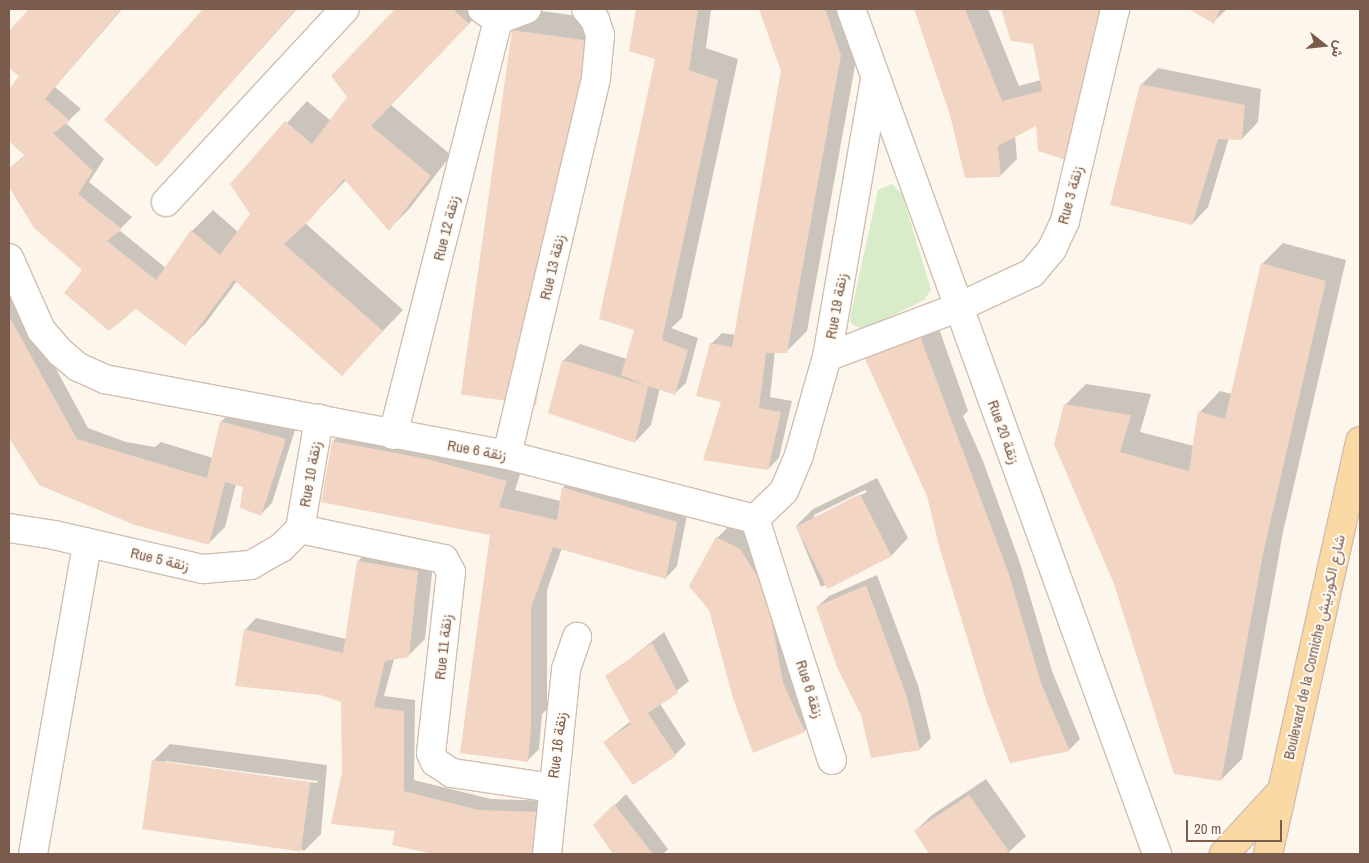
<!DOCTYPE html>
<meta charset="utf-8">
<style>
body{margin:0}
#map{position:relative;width:1369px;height:863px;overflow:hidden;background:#fdf6ec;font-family:"Archivo Narrow",Vazirmatn,sans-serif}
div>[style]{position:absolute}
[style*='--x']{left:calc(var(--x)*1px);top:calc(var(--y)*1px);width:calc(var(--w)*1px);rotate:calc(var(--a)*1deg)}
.green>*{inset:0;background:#d8ecc9}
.shadow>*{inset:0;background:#0003}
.building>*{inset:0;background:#f3d5c3;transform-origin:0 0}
.roads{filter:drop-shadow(1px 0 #d1beb0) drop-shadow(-1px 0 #d1beb0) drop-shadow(0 1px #d1beb0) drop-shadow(0 -1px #d1beb0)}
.minor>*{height:28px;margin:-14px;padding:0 14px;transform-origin:14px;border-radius:14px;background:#fff}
.primary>*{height:28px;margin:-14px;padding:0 14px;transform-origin:14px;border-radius:14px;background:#fbd9a5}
span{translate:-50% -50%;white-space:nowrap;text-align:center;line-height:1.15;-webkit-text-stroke:4px #fffaf3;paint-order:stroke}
.street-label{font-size:15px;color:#7a5c4d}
.frame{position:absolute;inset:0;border:10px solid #7a5c4d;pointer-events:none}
.north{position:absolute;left:1299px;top:20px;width:50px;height:50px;-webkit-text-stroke:4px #fffaf3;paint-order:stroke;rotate:106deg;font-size:14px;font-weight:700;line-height:20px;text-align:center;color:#7a5c4d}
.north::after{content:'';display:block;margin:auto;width:18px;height:22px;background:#7a5c4d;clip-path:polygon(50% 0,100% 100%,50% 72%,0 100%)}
.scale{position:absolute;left:1186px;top:820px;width:96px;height:22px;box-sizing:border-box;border:2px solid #7a5c4d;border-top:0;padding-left:6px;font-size:15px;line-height:18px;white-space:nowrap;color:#7a5c4d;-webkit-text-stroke:4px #fffaf3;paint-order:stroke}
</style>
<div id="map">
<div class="green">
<i style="clip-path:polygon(892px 184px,902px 194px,931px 290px,924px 300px,866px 329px,857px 327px,850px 322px,851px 313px,878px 190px)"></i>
</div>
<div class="shadow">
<i style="clip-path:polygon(31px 9px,122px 9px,55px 87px,81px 109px,66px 123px,104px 159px,89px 182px,132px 217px,119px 230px,166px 268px,192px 231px,213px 210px,238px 232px,251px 214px,231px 184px,307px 101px,331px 121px,348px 97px,332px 76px,397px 9px,483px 9px,391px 105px,451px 155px,410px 208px,389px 229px,346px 180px,305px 223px,403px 310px,342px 374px,237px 281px,205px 324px,185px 344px,84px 270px,35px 228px,9px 184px,9px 169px,25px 155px,9px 140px,9px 91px,21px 76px,9px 66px,9px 33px)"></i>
<i style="clip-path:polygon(204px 9px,297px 9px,157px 165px,105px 120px)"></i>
<i style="clip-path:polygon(638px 9px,711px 9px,706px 48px,738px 59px,682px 318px,671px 328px,698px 338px,686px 383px,674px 394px,660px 388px,651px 425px,635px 442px,563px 361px,580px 344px,627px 359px,636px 330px,657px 59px,630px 50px)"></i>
<i style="clip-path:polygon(760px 9px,853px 9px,861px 33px,807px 331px,786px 352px,775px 351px,770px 397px,792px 401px,779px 458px,768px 469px,722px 401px,711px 344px,722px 333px,736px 335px,783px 71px)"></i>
<i style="clip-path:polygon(915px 9px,988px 9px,1019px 86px,1041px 80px,1034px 43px,1012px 40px,1003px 9px,1116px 9px,1037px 124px,1015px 136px,1017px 159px,1000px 176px,951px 115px)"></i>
<i style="clip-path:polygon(1192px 9px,1227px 9px,1213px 22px)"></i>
<i style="clip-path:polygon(534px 10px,607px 20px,527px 384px,513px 31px)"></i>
<i style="clip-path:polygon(1158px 68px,1261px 89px,1258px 122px,1242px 139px,1229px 138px,1208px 207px,1192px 224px,1141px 85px)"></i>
<i style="clip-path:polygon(1283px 243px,1346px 260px,1283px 532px,1242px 759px,1221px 780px,1065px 405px,1086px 384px,1151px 394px,1140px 432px,1194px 446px,1200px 412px,1220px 391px,1232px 394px,1262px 264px)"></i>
<i style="clip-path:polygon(9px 282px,88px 428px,126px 442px,155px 447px,161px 442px,213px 458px,221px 422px,232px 410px,296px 427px,272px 503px,261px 514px,245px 486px,236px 484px,225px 527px,209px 543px,40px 484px,9px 436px)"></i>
<i style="clip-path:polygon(936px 320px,968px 411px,963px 416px,983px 461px,1020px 563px,1052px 671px,1080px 739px,1069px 750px,929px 495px,866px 359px,883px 342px)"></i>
<i style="clip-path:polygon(350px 425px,523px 465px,515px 490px,561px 501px,563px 488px,574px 476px,688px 510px,677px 566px,666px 578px,562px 548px,547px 590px,547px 709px,542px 714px,539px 749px,528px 760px,461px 752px,491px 534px,333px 441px)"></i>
<i style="clip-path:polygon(evenodd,877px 478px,908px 538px,892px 555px,821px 587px,796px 526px,813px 509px,877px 478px,865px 490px,867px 492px,814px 518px,814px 515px,865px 490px)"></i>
<i style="clip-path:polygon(734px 521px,757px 533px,815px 720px,804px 731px,717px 538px)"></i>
<i style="clip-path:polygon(374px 545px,434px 555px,425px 639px,408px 656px,394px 659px,384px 696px,415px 700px,414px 780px,491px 799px,551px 801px,543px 854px,438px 854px,393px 844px,396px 830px,343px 772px,342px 702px,245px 630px,256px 618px,346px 639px,358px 561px)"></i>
<i style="clip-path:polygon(877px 575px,918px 685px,931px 738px,920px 749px,862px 714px,817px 607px,829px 596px)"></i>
<i style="clip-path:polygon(664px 632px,689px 681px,660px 704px,686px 744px,675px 755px,604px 742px,631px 721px,607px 677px)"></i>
<i style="clip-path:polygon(evenodd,170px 744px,327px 765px,321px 834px,304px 851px,153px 761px,170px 744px,165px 761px,318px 781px,317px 783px,165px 763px,165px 761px)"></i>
<i style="clip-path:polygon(986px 779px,1026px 836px,1007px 854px,931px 854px,915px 831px,932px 815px)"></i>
<i style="clip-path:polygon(626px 794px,668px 849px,663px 854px,615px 854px,595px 825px)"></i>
</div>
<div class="building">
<i style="clip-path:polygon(29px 9px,121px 9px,45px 99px,70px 121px,53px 133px,93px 171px,78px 194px,122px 229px,107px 241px,156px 280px,191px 230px,220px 255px,250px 214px,230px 184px,285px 121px,312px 144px,347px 97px,331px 76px,395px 9px,453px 9px,469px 24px,371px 126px,431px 176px,389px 231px,344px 179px,310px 220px,284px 244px,383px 331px,342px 376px,234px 280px,185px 346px,136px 309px,109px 331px,64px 293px,82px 270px,34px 228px,9px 187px,9px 169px,25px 156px,9px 141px,9px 89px,19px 76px,9px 68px,9px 31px)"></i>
<i style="clip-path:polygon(203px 9px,296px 9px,157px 167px,104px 120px)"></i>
<i style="clip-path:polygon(636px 9px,698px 9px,689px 70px,718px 80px,662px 340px,688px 350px,675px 395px,648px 386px,635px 443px,548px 413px,562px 360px,648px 386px,621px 375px,634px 330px,599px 319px,655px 59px,629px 51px)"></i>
<i style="clip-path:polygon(759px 9px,825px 9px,841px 55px,787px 353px,766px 353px,759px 408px,781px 412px,768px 470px,703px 460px,721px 402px,696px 396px,710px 343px,732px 347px,781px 71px)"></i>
<i style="clip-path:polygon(914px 9px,965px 9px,1002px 101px,1042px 91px,1033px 44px,1011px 41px,1001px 9px,1103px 9px,1066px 160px,1038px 151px,1036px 126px,998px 146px,1001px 177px,965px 178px,950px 115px)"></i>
<i style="clip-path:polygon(1189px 9px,1220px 9px,1214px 24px)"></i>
<i style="left:512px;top:30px;width:76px;height:368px;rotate:8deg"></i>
<i style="clip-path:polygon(1140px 84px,1245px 105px,1242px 140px,1218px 139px,1192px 225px,1110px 205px)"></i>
<i style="clip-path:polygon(1261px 263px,1326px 281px,1263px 554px,1221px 781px,1174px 774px,1114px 584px,1054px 444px,1064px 404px,1131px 415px,1120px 452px,1189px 471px,1198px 411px,1225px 419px)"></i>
<i style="clip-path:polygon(9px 316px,77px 439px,207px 478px,220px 421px,286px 439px,261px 516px,240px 508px,243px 487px,225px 482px,209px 545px,135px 525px,39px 485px,9px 438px)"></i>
<i style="clip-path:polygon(920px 336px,1009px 574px,1041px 683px,1070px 751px,1010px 763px,987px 703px,939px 546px,927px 496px,865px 359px)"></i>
<i style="clip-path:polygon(332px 441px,427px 459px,507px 481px,499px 507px,557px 520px,562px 487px,677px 522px,666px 579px,553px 547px,531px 608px,531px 727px,528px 762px,460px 753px,490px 535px,321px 502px)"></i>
<i style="left:860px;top:494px;width:70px;height:72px;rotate:63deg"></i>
<i style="clip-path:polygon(716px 537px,740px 549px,766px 590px,783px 682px,805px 732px,753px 753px,733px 698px,709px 610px,689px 586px)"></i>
<i style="clip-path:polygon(357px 561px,418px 571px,409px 657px,385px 661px,374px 707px,404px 711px,404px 791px,479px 810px,540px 812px,534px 854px,433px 854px,392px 845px,395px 831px,331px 824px,342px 772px,341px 702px,320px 695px,235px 686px,244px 629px,343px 653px)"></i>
<i style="clip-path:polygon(866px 585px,907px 697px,920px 750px,871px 758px,861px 715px,837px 667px,816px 607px)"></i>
<i style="clip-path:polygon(652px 643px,678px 693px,648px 713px,676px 756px,633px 785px,603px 742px,631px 724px,605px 676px)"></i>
<i style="left:152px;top:760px;width:160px;height:70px;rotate:8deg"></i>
<i style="clip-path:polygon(969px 795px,1010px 853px,929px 854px,914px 831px)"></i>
<i style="clip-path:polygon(614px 804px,653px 854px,613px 854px,593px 825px)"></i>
</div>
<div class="roads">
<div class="minor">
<i style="--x:482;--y:9;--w:19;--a:35"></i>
<i style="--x:498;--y:20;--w:31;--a:-21"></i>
<i style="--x:851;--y:9;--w:899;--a:70.09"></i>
<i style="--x:166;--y:202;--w:263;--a:-47.2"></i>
<i style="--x:9;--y:258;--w:79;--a:66"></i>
<i style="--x:41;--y:330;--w:29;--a:49"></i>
<i style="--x:60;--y:352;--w:23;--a:40"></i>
<i style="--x:78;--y:367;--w:30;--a:24"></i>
<i style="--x:105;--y:379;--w:409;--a:10.7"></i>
<i style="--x:507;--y:455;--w:256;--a:14.5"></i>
<i style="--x:755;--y:519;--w:253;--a:72.3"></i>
<i style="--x:827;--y:357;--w:141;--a:-20.7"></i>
<i style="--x:959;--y:307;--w:81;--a:-25"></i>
<i style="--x:1032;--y:273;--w:31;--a:-50"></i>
<i style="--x:1052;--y:249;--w:31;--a:-65"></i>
<i style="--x:1065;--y:221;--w:218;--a:-76.7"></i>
<i style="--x:393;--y:435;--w:428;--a:-75.8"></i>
<i style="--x:507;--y:455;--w:387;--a:-76.7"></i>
<i style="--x:596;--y:78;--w:43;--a:-84.7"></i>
<i style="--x:600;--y:35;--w:16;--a:-108"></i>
<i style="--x:595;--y:20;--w:14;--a:-129"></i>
<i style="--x:755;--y:519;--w:40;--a:-44"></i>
<i style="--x:784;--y:491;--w:39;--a:-67"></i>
<i style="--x:799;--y:455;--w:102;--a:-74.1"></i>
<i style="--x:827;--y:357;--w:283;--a:-80.2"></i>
<i style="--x:9;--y:528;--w:46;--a:8.8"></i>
<i style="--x:54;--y:535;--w:153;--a:12.9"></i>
<i style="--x:203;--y:569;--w:48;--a:-4.8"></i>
<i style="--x:251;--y:565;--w:34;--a:-30"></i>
<i style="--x:281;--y:548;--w:27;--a:-45"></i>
<i style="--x:300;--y:529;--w:147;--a:11.8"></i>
<i style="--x:444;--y:559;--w:15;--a:62"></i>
<i style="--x:451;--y:572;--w:182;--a:96.3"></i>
<i style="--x:431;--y:753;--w:10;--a:66"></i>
<i style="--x:435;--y:762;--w:20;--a:33"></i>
<i style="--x:452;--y:773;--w:101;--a:8.5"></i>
<i style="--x:300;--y:529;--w:112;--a:-80.2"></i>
<i style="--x:33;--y:854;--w:316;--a:-80.1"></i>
<i style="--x:547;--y:854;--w:186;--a:-84.1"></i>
<i style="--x:566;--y:669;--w:34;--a:-71"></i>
</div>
<div class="primary">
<i style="--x:1224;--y:854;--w:81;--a:-47.5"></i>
<i style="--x:1268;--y:854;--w:423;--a:-77.4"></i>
</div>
</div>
<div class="street-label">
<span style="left:1070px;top:195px;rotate:-75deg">Rue 3 زنقة</span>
<span style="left:446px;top:228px;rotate:-76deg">Rue 12 زنقة</span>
<span style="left:552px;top:267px;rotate:-77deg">Rue 13 زنقة</span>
<span style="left:836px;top:306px;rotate:-80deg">Rue 19 زنقة</span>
<span style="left:1004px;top:432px;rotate:70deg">Rue 20 زنقة</span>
<span style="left:477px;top:450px;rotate:10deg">Rue 6 زنقة</span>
<span style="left:310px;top:474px;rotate:-80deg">Rue 10 زنقة</span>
<span style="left:160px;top:559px;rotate:13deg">Rue 5 زنقة</span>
<span style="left:443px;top:647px;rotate:-84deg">Rue 11 زنقة</span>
<span style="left:1314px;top:647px;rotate:-77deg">Boulevard de la Corniche شارع الكورنيش</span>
<span style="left:810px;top:689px;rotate:72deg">Rue 6 زنقة</span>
<span style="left:557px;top:745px;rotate:-83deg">Rue 16 زنقة</span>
</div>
<div class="frame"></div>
<div class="north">ش</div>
<div class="scale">20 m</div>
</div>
